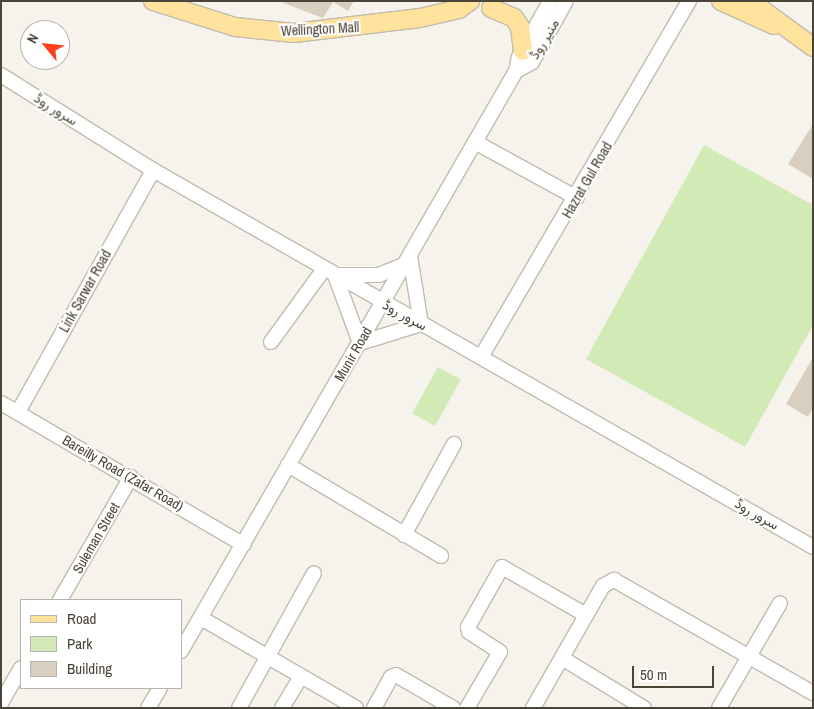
<!DOCTYPE html>
<meta charset="utf-8">
<style>
body{margin:0}
#map{position:relative;width:814px;height:709px;overflow:hidden;background:#f6f3ec;font-family:"Archivo Narrow",Vazirmatn,sans-serif}
div>[style]{position:absolute}
[style*='--x']{left:calc(var(--x)*1px);top:calc(var(--y)*1px);width:calc(var(--w)*1px);rotate:calc(var(--a)*1deg)}
.green>*{inset:0;background:#d2eab5;transform-origin:0 0}
.building>*{inset:0;background:#d8cfc1}
.roads{filter:drop-shadow(1px 0 #c2bbae) drop-shadow(-1px 0 #c2bbae) drop-shadow(0 1px #c2bbae) drop-shadow(0 -1px #c2bbae)}
.minor>*{height:14px;margin:-7px;padding:0 7px;transform-origin:7px;border-radius:7px;background:#fff}
.major>*{height:18px;margin:-9px;padding:0 9px;transform-origin:9px;border-radius:9px;background:#ffe39c}
span{translate:-50% -50%;white-space:nowrap;text-align:center;line-height:1.15;-webkit-text-stroke:4px #fff;paint-order:stroke}
.street-label{font-size:14px;color:#4b4439}
.frame{position:absolute;inset:0;border:2px solid #4b4439;pointer-events:none}
.legend{position:absolute;left:20px;top:599px;width:162px;height:90px;box-sizing:border-box;background:#fff;border:1px solid #b7b4b0;margin:0;padding:6px 9px;list-style:none;font-size:15px;color:#4b4439}
.legend li{display:flex;align-items:center;gap:10px;height:25px}
.legend b{width:25px;border:1px solid #b7b4b0}
.north{position:absolute;left:20px;top:20px;width:50px;height:50px;box-sizing:border-box;background:#fff;border:1px solid #b7b4b0;border-radius:50%;rotate:298deg;font-size:14px;font-weight:700;line-height:20px;text-align:center;color:#4b4439}
.north::after{content:'';display:block;margin:auto;width:18px;height:22px;background:#fc3f1d;clip-path:polygon(50% 0,100% 100%,50% 72%,0 100%)}
.scale{position:absolute;left:632px;top:666px;width:82px;height:22px;box-sizing:border-box;border:2px solid #4b4439;border-top:0;padding-left:6px;font-size:15px;line-height:18px;white-space:nowrap;color:#4b4439;-webkit-text-stroke:4px #fff;paint-order:stroke}
</style>
<div id="map">
<div class="green">
<i style="clip-path:polygon(704px 145px,813px 205px,813px 325px,745px 447px,586px 359px)"></i>
<i style="left:438px;top:367px;width:26px;height:53px;rotate:29deg"></i>
</div>
<div class="building">
<i style="clip-path:polygon(278px 1px,354px 1px,348px 11px,333px 2px,323px 18px)"></i>
<i style="clip-path:polygon(813px 124px,813px 179px,788px 164px)"></i>
<i style="clip-path:polygon(813px 357px,813px 408px,808px 417px,786px 404px)"></i>
</div>
<div class="roads">
<div class="minor">
<i style="--x:516;--y:71;--w:18;--a:-29"></i>
<i style="--x:532;--y:62;--w:70;--a:-60.9"></i>
<i style="--x:1;--y:75;--w:179;--a:32"></i>
<i style="--x:153;--y:170;--w:760;--a:29.74"></i>
<i style="--x:475;--y:142;--w:116;--a:28.8"></i>
<i style="--x:406;--y:264;--w:29;--a:158"></i>
<i style="--x:379;--y:275;--w:44;--a:180"></i>
<i style="--x:335;--y:275;--w:72;--a:69.8"></i>
<i style="--x:360;--y:343;--w:64;--a:-17.3"></i>
<i style="--x:421;--y:324;--w:69;--a:-99.2"></i>
<i style="--x:271;--y:342;--w:90;--a:-54"></i>
<i style="--x:481;--y:357;--w:412;--a:-59.7"></i>
<i style="--x:1;--y:403;--w:281;--a:30.3"></i>
<i style="--x:18;--y:412;--w:277;--a:-60.8"></i>
<i style="--x:288;--y:465;--w:178;--a:30.7"></i>
<i style="--x:404;--y:535;--w:104;--a:-61.2"></i>
<i style="--x:60;--y:600;--w:142;--a:-60"></i>
<i style="--x:201;--y:618;--w:179;--a:30.1"></i>
<i style="--x:181;--y:651;--w:670;--a:-59.99"></i>
<i style="--x:516;--y:71;--w:14;--a:-78"></i>
<i style="--x:519;--y:57;--w:64;--a:-61"></i>
<i style="--x:562;--y:658;--w:96;--a:31.4"></i>
<i style="--x:1;--y:703;--w:40;--a:-60.3"></i>
<i style="--x:148;--y:708;--w:23;--a:-59"></i>
<i style="--x:239;--y:708;--w:154;--a:-60.9"></i>
<i style="--x:282;--y:708;--w:37;--a:-59"></i>
<i style="--x:374;--y:708;--w:35;--a:-61"></i>
<i style="--x:391;--y:677;--w:5;--a:-22"></i>
<i style="--x:396;--y:675;--w:66;--a:30.1"></i>
<i style="--x:467;--y:708;--w:65;--a:-59.5"></i>
<i style="--x:500;--y:652;--w:37;--a:-147"></i>
<i style="--x:469;--y:632;--w:5;--a:-101"></i>
<i style="--x:468;--y:627;--w:69;--a:-60.5"></i>
<i style="--x:502;--y:567;--w:97;--a:29.7"></i>
<i style="--x:533;--y:708;--w:141;--a:-60.2"></i>
<i style="--x:603;--y:586;--w:13;--a:-29"></i>
<i style="--x:614;--y:580;--w:229;--a:29.6"></i>
<i style="--x:719;--y:708;--w:121;--a:-59.8"></i>
</div>
<div class="major">
<i style="--x:153;--y:1;--w:86;--a:17.6"></i>
<i style="--x:235;--y:27;--w:59;--a:5.8"></i>
<i style="--x:294;--y:33;--w:127;--a:-6.8"></i>
<i style="--x:420;--y:18;--w:40;--a:-13"></i>
<i style="--x:459;--y:9;--w:14;--a:-36"></i>
<i style="--x:721;--y:1;--w:58;--a:24.4"></i>
<i style="--x:750;--y:1;--w:78;--a:36.1"></i>
<i style="--x:491;--y:8;--w:25;--a:23"></i>
<i style="--x:514;--y:18;--w:11;--a:56"></i>
<i style="--x:520;--y:27;--w:24;--a:83"></i>
</div>
</div>
<div class="street-label">
<span style="left:320px;top:29px;rotate:-3deg">Wellington Mall</span>
<span style="left:544px;top:39px;rotate:-59deg">منیر روڈ</span>
<span style="left:56px;top:109px;rotate:32deg">سرور روڈ</span>
<span style="left:587px;top:180px;rotate:-60deg">Hazrat Gul Road</span>
<span style="left:85px;top:291px;rotate:-61deg">Link Sarwar Road</span>
<span style="left:405px;top:315px;rotate:29deg">سرور روڈ</span>
<span style="left:353px;top:354px;rotate:-60deg">Munir Road</span>
<span style="left:123px;top:473px;rotate:30deg">Bareilly Road (Zafar Road)</span>
<span style="left:757px;top:514px;rotate:30deg">سرور روڈ</span>
<span style="left:96px;top:538px;rotate:-60deg">Suleman Street</span>
</div>
<div class="frame"></div>
<ul class="legend">
<li><b style="height:6px;background:#ffe39c"></b>Road</li>
<li><b style="height:14px;background:#d2eab5"></b>Park</li>
<li><b style="height:14px;background:#d8cfc1"></b>Building</li>
</ul>
<div class="north">N</div>
<div class="scale">50 m</div>
</div>
